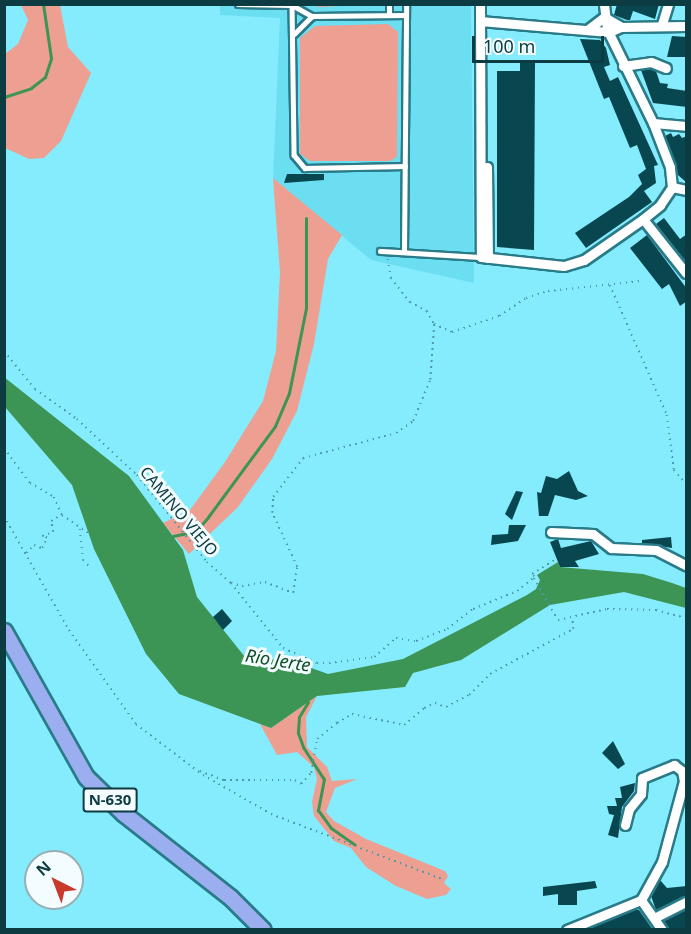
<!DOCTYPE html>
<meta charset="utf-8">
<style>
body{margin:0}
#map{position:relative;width:691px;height:934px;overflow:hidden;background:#85ecfd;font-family:"Noto Sans",sans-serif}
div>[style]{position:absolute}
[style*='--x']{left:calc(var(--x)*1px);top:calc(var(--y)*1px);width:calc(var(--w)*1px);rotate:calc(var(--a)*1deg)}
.built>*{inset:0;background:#6cdef2}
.green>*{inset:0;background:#ed9f91}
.water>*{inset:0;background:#3c9555}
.stream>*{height:3px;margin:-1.5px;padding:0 1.5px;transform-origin:1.5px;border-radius:1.5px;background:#3c9555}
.building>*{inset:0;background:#094750}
.path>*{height:1.5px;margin-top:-0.75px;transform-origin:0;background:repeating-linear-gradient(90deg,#4d99a6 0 1.5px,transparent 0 6px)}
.roads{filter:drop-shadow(2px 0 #297b88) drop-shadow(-2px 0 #297b88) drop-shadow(0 2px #297b88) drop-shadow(0 -2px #297b88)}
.service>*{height:4.5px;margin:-2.25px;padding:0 2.25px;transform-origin:2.25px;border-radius:2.25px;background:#fff}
.minor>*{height:9px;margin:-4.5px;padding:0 4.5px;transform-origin:4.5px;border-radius:4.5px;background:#fff}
.trunk>*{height:15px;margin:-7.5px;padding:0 7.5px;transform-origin:7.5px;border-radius:7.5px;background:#9aaef0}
span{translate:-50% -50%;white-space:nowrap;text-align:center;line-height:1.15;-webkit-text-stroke:6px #f3fcfe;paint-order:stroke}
.shield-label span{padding:2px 4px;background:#f3fcfe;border:2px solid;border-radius:4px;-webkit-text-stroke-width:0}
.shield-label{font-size:15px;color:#0c3b42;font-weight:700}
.street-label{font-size:16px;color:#0c3b42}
.water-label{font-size:18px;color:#0e5025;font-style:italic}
.frame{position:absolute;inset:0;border:6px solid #0c3b42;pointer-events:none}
.north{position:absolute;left:24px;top:850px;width:60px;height:60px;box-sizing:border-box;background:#f3fcfe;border:2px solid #97afb3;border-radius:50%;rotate:318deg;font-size:16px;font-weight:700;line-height:24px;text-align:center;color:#0c3b42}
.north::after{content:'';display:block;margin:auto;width:21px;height:27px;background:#c83b2c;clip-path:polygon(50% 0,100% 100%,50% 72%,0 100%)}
.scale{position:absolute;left:472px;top:36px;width:132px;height:27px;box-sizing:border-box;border:3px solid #0c3b42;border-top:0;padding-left:8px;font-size:18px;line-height:21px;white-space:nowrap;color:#0c3b42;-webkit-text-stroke:4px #f3fcfe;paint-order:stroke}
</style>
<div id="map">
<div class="built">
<i style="clip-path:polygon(220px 4px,471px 5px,474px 283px,371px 260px,273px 178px,280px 18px,220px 15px)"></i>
</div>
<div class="green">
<i style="clip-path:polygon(384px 4px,319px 7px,314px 5px,314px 4px)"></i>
<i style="clip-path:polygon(21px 5px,60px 5px,68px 47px,91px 73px,61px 141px,44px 158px,29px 159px,5px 148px,5px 54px,18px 44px,28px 20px)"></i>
<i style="clip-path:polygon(388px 24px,398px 32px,397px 157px,390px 161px,310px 161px,300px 154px,300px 38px,315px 26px)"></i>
<i style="clip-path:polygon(273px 178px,342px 235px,328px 259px,314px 344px,297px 411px,272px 459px,238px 507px,189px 554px,163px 523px,190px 510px,225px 462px,263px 401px,276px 351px,280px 273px)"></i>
<i style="clip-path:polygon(317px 696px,306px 717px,307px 747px,327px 767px,332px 781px,357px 779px,335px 788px,326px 812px,334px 821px,366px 839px,445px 871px,448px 876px,444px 883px,451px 889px,446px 895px,427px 899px,396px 886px,366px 867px,351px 848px,334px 841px,314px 816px,312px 802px,317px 779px,314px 767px,297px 752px,277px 755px,260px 724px,271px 728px)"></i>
</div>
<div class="water">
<i style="clip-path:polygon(4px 377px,129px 476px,183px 550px,197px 597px,245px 657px,292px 661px,328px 674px,403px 659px,527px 595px,536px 589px,540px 580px,537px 575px,558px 562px,560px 567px,643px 574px,672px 583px,686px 588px,686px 608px,624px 592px,550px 605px,461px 660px,413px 673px,405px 687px,317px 696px,271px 728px,179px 694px,146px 654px,94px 549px,72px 485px,5px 407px)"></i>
</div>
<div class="stream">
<i style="--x:4;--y:97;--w:28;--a:-18"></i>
<i style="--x:31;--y:88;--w:18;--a:-38"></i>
<i style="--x:45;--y:77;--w:20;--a:-72"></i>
<i style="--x:51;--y:58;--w:55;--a:-98.4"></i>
<i style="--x:173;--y:536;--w:24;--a:-12"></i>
<i style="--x:196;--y:531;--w:18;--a:-49"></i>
<i style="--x:208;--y:517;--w:113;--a:-53.6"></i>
<i style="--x:275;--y:426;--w:36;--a:-67"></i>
<i style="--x:289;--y:393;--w:87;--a:-78.7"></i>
<i style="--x:306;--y:308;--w:90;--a:-90"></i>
<i style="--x:308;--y:702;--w:17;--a:121"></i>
<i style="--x:299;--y:717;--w:16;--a:94"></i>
<i style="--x:298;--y:733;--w:15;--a:70"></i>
<i style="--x:303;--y:747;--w:38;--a:57"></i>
<i style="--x:324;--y:779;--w:32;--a:101"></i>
<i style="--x:318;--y:810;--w:22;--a:54"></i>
<i style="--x:331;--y:828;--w:29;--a:35"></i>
</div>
<div class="building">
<i style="clip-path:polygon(617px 4px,659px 4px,655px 19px,633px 11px,630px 20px,627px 20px,614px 15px)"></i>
<i style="clip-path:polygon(672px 36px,687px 37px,687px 57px,667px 57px)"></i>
<i style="clip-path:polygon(580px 39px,600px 40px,606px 48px,610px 65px,604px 67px,610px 81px,618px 77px,658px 165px,654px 166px,656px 183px,644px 191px,652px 202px,586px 248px,575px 233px,629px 197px,642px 184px,638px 175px,646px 169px,637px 145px,630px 148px,609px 97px,604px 99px)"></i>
<i style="clip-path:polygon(520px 61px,535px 62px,534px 250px,497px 247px,497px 71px,520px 71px)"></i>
<i style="clip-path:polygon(651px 69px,656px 71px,660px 83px,668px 84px,667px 88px,687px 91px,687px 107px,653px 103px,641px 70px)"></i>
<i style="clip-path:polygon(671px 133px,673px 137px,679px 134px,682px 138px,687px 136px,687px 183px,678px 175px,665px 136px)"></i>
<i style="clip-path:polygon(287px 174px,324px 174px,324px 180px,284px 183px)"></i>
<i style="clip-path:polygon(664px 218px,680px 239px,687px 234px,687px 263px,656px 224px)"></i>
<i style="clip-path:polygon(647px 235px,687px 289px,687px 301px,680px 306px,669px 284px,662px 289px,630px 248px)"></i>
<i style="clip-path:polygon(569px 471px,578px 491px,588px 496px,576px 500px,555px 495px,548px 516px,539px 516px,537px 492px,541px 493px,546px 476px,557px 479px)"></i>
<i style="clip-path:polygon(516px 491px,523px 492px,512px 520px,505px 514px)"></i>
<i style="clip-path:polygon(509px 525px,526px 525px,518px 541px,491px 545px,492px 535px,508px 534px)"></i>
<i style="clip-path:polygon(671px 537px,672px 548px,642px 543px,642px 540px)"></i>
<i style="clip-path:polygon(558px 539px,561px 548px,591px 541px,599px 554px,575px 561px,579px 567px,560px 567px,550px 542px)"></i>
<i style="clip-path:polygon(222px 609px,232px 621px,223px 630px,213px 617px)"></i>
<i style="clip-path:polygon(613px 741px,625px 764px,618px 769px,602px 753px)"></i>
<i style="clip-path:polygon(635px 783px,634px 791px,622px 807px,618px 838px,608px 835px,614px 815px,609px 814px,607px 806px,617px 806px,615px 798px,622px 798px,620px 787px)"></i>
<i style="clip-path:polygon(660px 880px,667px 888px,687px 886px,687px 895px,656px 910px,651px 896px)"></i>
<i style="clip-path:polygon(595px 881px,597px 888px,577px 891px,577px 905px,558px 905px,558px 894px,543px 896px,543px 887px)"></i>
<i style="clip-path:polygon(687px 909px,687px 930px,669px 930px,664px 921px)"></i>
<i style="clip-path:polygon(634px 910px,639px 910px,653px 930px,586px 930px)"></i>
</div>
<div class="path">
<i style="--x:388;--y:259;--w:19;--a:81"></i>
<i style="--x:391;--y:278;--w:31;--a:52"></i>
<i style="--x:410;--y:302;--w:19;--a:28"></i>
<i style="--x:427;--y:311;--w:15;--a:62"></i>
<i style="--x:434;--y:324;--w:20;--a:24"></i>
<i style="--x:452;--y:332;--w:50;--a:-18.8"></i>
<i style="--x:499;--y:316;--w:32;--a:-34"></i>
<i style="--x:526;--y:298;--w:23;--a:-18"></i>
<i style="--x:548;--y:291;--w:94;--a:-6.1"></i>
<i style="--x:610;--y:285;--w:142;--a:66.3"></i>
<i style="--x:667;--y:415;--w:55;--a:82.7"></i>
<i style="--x:674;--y:470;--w:18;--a:49"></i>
<i style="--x:4;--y:351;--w:49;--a:50.8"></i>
<i style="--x:35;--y:389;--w:52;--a:35.5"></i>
<i style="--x:77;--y:419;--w:82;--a:43"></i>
<i style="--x:137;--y:475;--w:112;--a:51.2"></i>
<i style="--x:207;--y:562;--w:32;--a:41"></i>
<i style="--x:231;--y:583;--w:11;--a:15"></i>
<i style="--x:242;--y:586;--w:23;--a:-10"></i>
<i style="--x:265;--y:582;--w:30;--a:21"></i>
<i style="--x:293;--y:593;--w:26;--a:-81"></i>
<i style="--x:297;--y:567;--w:60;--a:-114.8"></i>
<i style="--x:272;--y:513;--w:16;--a:-86"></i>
<i style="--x:273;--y:497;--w:49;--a:-52.4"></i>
<i style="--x:303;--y:458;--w:96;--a:-15"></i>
<i style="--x:396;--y:433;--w:21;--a:-35"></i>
<i style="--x:413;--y:421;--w:44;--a:-67.5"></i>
<i style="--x:430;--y:380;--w:56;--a:-85.9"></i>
<i style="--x:4;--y:448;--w:44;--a:53.4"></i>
<i style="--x:30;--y:483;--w:28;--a:30"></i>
<i style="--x:54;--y:497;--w:20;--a:66"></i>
<i style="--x:62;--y:515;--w:32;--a:34"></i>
<i style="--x:4;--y:516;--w:131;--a:60.3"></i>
<i style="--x:69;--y:630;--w:115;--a:54.5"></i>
<i style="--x:136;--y:724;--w:84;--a:37.3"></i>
<i style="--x:203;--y:775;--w:78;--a:29.8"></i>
<i style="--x:271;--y:814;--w:186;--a:20.8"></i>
<i style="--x:80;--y:529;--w:31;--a:84"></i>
<i style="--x:83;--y:560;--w:10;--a:45"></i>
<i style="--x:26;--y:553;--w:11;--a:-45"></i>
<i style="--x:34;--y:545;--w:9;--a:21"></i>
<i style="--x:42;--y:548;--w:11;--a:-63"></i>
<i style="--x:47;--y:538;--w:5;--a:-158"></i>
<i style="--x:42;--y:536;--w:12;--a:-20"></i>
<i style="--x:53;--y:532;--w:11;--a:-100"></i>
<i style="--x:51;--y:521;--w:12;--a:-31"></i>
<i style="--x:534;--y:578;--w:48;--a:60.3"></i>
<i style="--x:558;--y:620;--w:50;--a:-12.7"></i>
<i style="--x:607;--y:609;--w:49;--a:1.2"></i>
<i style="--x:656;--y:610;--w:31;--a:15"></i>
<i style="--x:231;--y:583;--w:83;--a:51.3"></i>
<i style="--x:283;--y:648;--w:37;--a:24"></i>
<i style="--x:317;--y:663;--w:12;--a:0"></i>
<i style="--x:329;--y:663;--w:45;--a:-7.6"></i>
<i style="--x:374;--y:657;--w:29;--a:-41"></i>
<i style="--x:396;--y:638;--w:20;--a:9"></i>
<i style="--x:416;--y:641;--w:33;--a:-21"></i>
<i style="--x:447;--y:629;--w:33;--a:-38"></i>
<i style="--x:473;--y:609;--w:48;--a:-22.2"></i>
<i style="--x:517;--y:591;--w:22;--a:-39"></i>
<i style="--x:534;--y:577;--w:4;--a:-124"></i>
<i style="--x:532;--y:574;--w:28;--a:-32"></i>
<i style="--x:200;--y:771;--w:26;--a:21"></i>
<i style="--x:224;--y:780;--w:71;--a:0"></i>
<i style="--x:295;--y:780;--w:7;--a:34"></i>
<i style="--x:301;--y:784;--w:15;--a:-48"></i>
<i style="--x:311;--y:773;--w:35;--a:-80"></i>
<i style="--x:317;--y:739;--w:26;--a:-39"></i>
<i style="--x:337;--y:723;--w:17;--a:-31"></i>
<i style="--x:352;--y:714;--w:53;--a:11.9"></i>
<i style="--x:404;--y:725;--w:26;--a:-40"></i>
<i style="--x:424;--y:708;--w:12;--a:-24"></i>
<i style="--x:435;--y:703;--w:12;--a:20"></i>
<i style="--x:446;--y:707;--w:26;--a:-28"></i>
<i style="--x:469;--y:695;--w:30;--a:-45"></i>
<i style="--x:490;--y:674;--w:94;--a:-28.5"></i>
<i style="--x:573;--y:629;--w:11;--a:-95"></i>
</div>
<div class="roads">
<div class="service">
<i style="--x:238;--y:4;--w:54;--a:1.1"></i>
<i style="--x:292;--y:5;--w:23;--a:29"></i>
<i style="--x:312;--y:16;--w:94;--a:-0.6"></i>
<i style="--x:292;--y:5;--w:150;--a:89.2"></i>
<i style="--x:294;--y:155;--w:17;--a:50"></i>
<i style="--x:305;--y:168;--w:100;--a:-1.1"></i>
<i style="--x:389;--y:15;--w:11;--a:-90"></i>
<i style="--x:294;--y:34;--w:25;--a:-45"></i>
<i style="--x:380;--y:251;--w:101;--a:3.4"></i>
<i style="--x:404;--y:252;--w:248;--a:-89.5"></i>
</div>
<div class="minor">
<i style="--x:480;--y:4;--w:253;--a:89.8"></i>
<i style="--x:481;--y:257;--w:83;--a:6.2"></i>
<i style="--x:564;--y:266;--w:21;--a:-17"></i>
<i style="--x:584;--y:260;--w:72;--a:-34.8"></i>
<i style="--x:643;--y:219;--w:22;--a:-39"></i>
<i style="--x:660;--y:205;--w:22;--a:-56"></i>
<i style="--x:672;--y:187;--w:20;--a:-96"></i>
<i style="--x:670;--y:167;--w:47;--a:-111.1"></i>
<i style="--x:653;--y:123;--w:105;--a:-116.1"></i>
<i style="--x:607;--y:29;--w:25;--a:-97"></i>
<i style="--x:480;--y:21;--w:129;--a:4.9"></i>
<i style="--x:609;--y:32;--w:13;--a:-23"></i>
<i style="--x:621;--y:27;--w:65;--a:-0.9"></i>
<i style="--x:662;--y:24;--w:21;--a:-73"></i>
<i style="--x:587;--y:30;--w:21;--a:-37"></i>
<i style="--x:604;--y:17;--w:20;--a:30"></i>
<i style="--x:623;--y:66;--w:28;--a:-8"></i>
<i style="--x:651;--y:62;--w:16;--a:22"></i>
<i style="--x:653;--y:123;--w:33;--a:5"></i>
<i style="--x:487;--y:167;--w:91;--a:89.4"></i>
<i style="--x:672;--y:187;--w:14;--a:12"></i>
<i style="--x:643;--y:219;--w:69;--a:51.5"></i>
<i style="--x:551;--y:532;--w:42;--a:2.7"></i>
<i style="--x:593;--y:534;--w:23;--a:38"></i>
<i style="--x:611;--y:548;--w:45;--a:2.5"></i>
<i style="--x:656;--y:550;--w:34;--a:27"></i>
<i style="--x:625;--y:825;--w:16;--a:-76"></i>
<i style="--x:629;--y:809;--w:19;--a:-51"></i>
<i style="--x:641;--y:794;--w:16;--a:-86"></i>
<i style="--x:642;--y:778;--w:35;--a:-22"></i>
<i style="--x:674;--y:765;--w:10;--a:37"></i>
<i style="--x:682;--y:771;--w:10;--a:79"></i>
<i style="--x:684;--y:781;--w:84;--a:105.2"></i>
<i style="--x:662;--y:862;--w:43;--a:118.9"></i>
<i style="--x:654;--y:918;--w:36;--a:-27"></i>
<i style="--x:567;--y:930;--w:80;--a:-22.1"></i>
<i style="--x:641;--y:900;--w:37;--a:55"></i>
</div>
<div class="trunk">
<i style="--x:4;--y:631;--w:167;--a:60.7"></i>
<i style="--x:86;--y:777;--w:52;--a:44.2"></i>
<i style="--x:123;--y:813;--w:137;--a:38.2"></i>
<i style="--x:231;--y:898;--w:45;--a:45"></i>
</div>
</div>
<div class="shield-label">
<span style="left:110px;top:800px">N-630</span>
</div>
<div class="street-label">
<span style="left:179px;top:511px;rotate:50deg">CAMINO VIEJO</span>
</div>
<div class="water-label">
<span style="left:278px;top:660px;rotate:9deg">Río Jerte</span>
</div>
<div class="frame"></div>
<div class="north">N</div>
<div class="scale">100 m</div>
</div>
